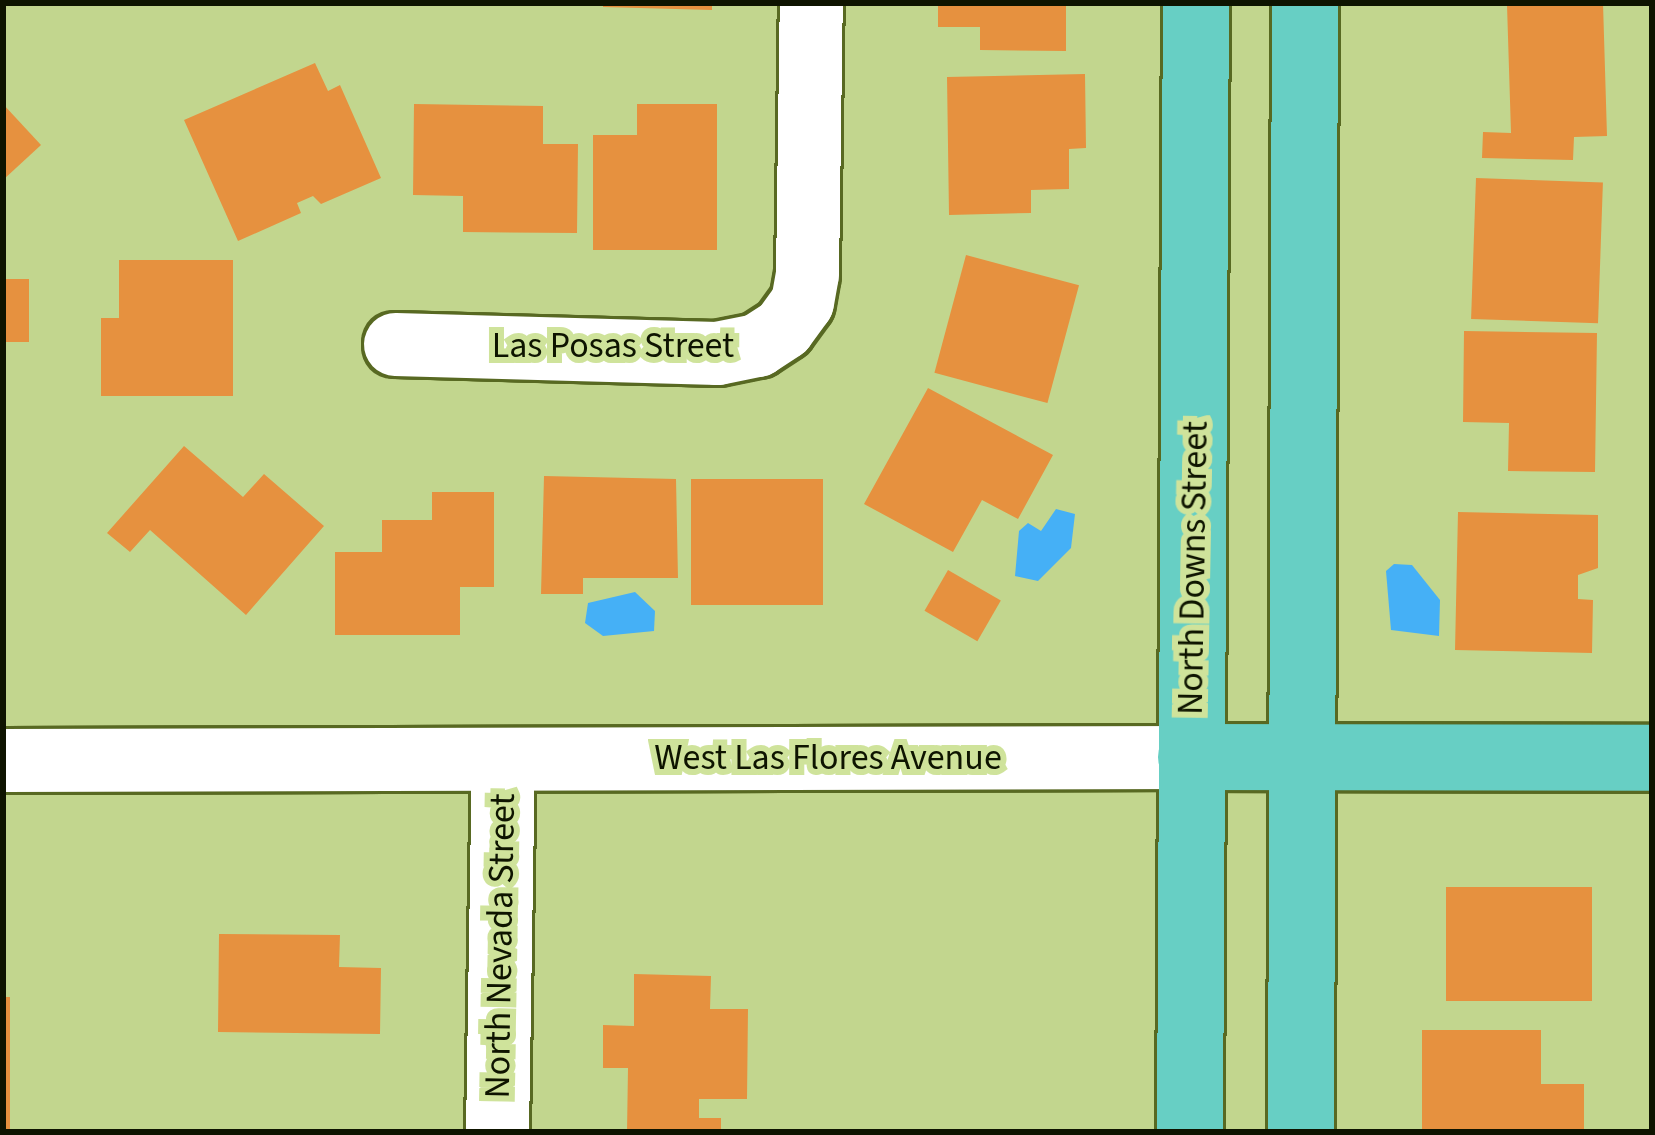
<!DOCTYPE html>
<style>
body{margin:0}
#map{position:relative;width:1655px;height:1135px;overflow:hidden;background:#c2d68e;font-family:"Source Sans 3",sans-serif}
div>[style]{position:absolute}
[style*='--x']{left:calc(var(--x)*1px);top:calc(var(--y)*1px);width:calc(var(--w)*1px);rotate:calc(var(--a)*1deg)}
.water>*{inset:0;background:#45b0f6}
.building>*{inset:0;background:#e6913f;transform-origin:0 0}
.roads{filter:drop-shadow(3px 0 #586922) drop-shadow(-3px 0 #586922) drop-shadow(0 3px #586922) drop-shadow(0 -3px #586922)}
.minor>*{height:63px;margin:-31.5px;padding:0 31.5px;transform-origin:31.5px;border-radius:31.5px;background:#fff}
.major>*{height:66px;margin:-33px;padding:0 33px;transform-origin:33px;border-radius:33px;background:#67cfc4}
span{translate:-50% -50%;white-space:nowrap;text-align:center;line-height:1.15;-webkit-text-stroke:12px #cfe39b;paint-order:stroke}
.street-label{font-size:36px;color:#0e1400}
.frame{position:absolute;inset:0;border:6px solid #0e1400;pointer-events:none}
</style>
<div id="map">
<div class="water">
<i style="clip-path:polygon(1056px 509px,1075px 514px,1071px 548px,1038px 581px,1015px 576px,1019px 531px,1028px 523px,1041px 531px)"></i>
<i style="clip-path:polygon(1394px 564px,1412px 565px,1440px 600px,1439px 636px,1391px 630px,1386px 571px)"></i>
<i style="clip-path:polygon(635px 592px,655px 611px,654px 631px,603px 636px,585px 623px,588px 603px)"></i>
</div>
<div class="building">
<i style="clip-path:polygon(603px 3px,712px 3px,712px 10px,603px 7px)"></i>
<i style="clip-path:polygon(938px 3px,1066px 3px,1066px 51px,980px 50px,980px 27px,938px 27px)"></i>
<i style="clip-path:polygon(1603px 3px,1607px 136px,1574px 137px,1573px 160px,1482px 158px,1483px 132px,1511px 133px,1507px 5px)"></i>
<i style="clip-path:polygon(315px 63px,328px 91px,340px 85px,381px 178px,321px 204px,313px 196px,297px 203px,301px 213px,238px 241px,184px 120px)"></i>
<i style="clip-path:polygon(1085px 74px,1086px 148px,1069px 149px,1069px 189px,1031px 190px,1031px 213px,949px 215px,947px 77px)"></i>
<i style="clip-path:polygon(3px 104px,41px 145px,3px 180px)"></i>
<i style="clip-path:polygon(414px 104px,543px 106px,543px 144px,578px 144px,577px 233px,463px 232px,463px 196px,413px 195px)"></i>
<i style="clip-path:polygon(637px 104px,717px 104px,717px 250px,593px 250px,593px 135px,637px 135px)"></i>
<i style="left:1476px;top:178px;width:127px;height:141px;rotate:2deg"></i>
<i style="left:966px;top:255px;width:117px;height:122px;rotate:15deg"></i>
<i style="clip-path:polygon(119px 260px,233px 260px,233px 396px,101px 396px,101px 318px,119px 318px)"></i>
<i style="left:3px;top:279px;width:26px;height:63px"></i>
<i style="clip-path:polygon(1464px 331px,1597px 333px,1595px 472px,1508px 471px,1509px 423px,1463px 422px)"></i>
<i style="clip-path:polygon(928px 388px,1053px 455px,1018px 519px,982px 500px,953px 552px,864px 504px)"></i>
<i style="clip-path:polygon(184px 446px,243px 497px,264px 474px,324px 526px,246px 615px,150px 530px,130px 552px,107px 533px)"></i>
<i style="clip-path:polygon(544px 476px,676px 479px,678px 578px,583px 578px,583px 594px,541px 594px)"></i>
<i style="left:823px;top:479px;width:126px;height:132px;rotate:90deg"></i>
<i style="clip-path:polygon(432px 492px,494px 492px,494px 587px,460px 587px,460px 635px,335px 635px,335px 552px,382px 552px,382px 520px,432px 520px)"></i>
<i style="clip-path:polygon(1458px 512px,1598px 515px,1598px 568px,1578px 575px,1578px 599px,1593px 600px,1592px 653px,1455px 650px)"></i>
<i style="left:948px;top:570px;width:61px;height:47px;rotate:30deg"></i>
<i style="left:1446px;top:887px;width:146px;height:114px"></i>
<i style="clip-path:polygon(219px 934px,340px 935px,339px 967px,381px 968px,380px 1034px,218px 1032px)"></i>
<i style="clip-path:polygon(634px 974px,711px 976px,710px 1009px,748px 1009px,747px 1099px,699px 1099px,699px 1118px,721px 1118px,721px 1132px,627px 1132px,628px 1068px,603px 1068px,603px 1025px,634px 1026px)"></i>
<i style="left:3px;top:997px;width:7px;height:135px"></i>
<i style="clip-path:polygon(1422px 1030px,1541px 1030px,1541px 1084px,1584px 1084px,1584px 1132px,1422px 1132px)"></i>
</div>
<div class="roads">
<div class="minor">
<i style="--x:395;--y:344;--w:322;--a:1.6"></i>
<i style="--x:717;--y:353;--w:41;--a:-11.3"></i>
<i style="--x:757;--y:345;--w:31;--a:-33"></i>
<i style="--x:783;--y:328;--w:32;--a:-54"></i>
<i style="--x:802;--y:302;--w:28;--a:-80"></i>
<i style="--x:807;--y:274;--w:271;--a:-89.2"></i>
<i style="--x:3;--y:760;--w:1188;--a:-0.14"></i>
<i style="--x:497;--y:1132;--w:371;--a:-89.1"></i>
</div>
<div class="major">
<i style="--x:1191;--y:757;--w:461;--a:0.1"></i>
<i style="--x:1190;--y:1132;--w:1129;--a:-89.7"></i>
<i style="--x:1301;--y:1132;--w:1129;--a:-89.8"></i>
</div>
</div>
<div class="street-label">
<span style="left:613px;top:346px">Las Posas Street</span>
<span style="left:1193px;top:568px;rotate:-89deg">North Downs Street</span>
<span style="left:828px;top:758px">West Las Flores Avenue</span>
<span style="left:500px;top:946px;rotate:-89deg">North Nevada Street</span>
</div>
<div class="frame"></div>
</div>
